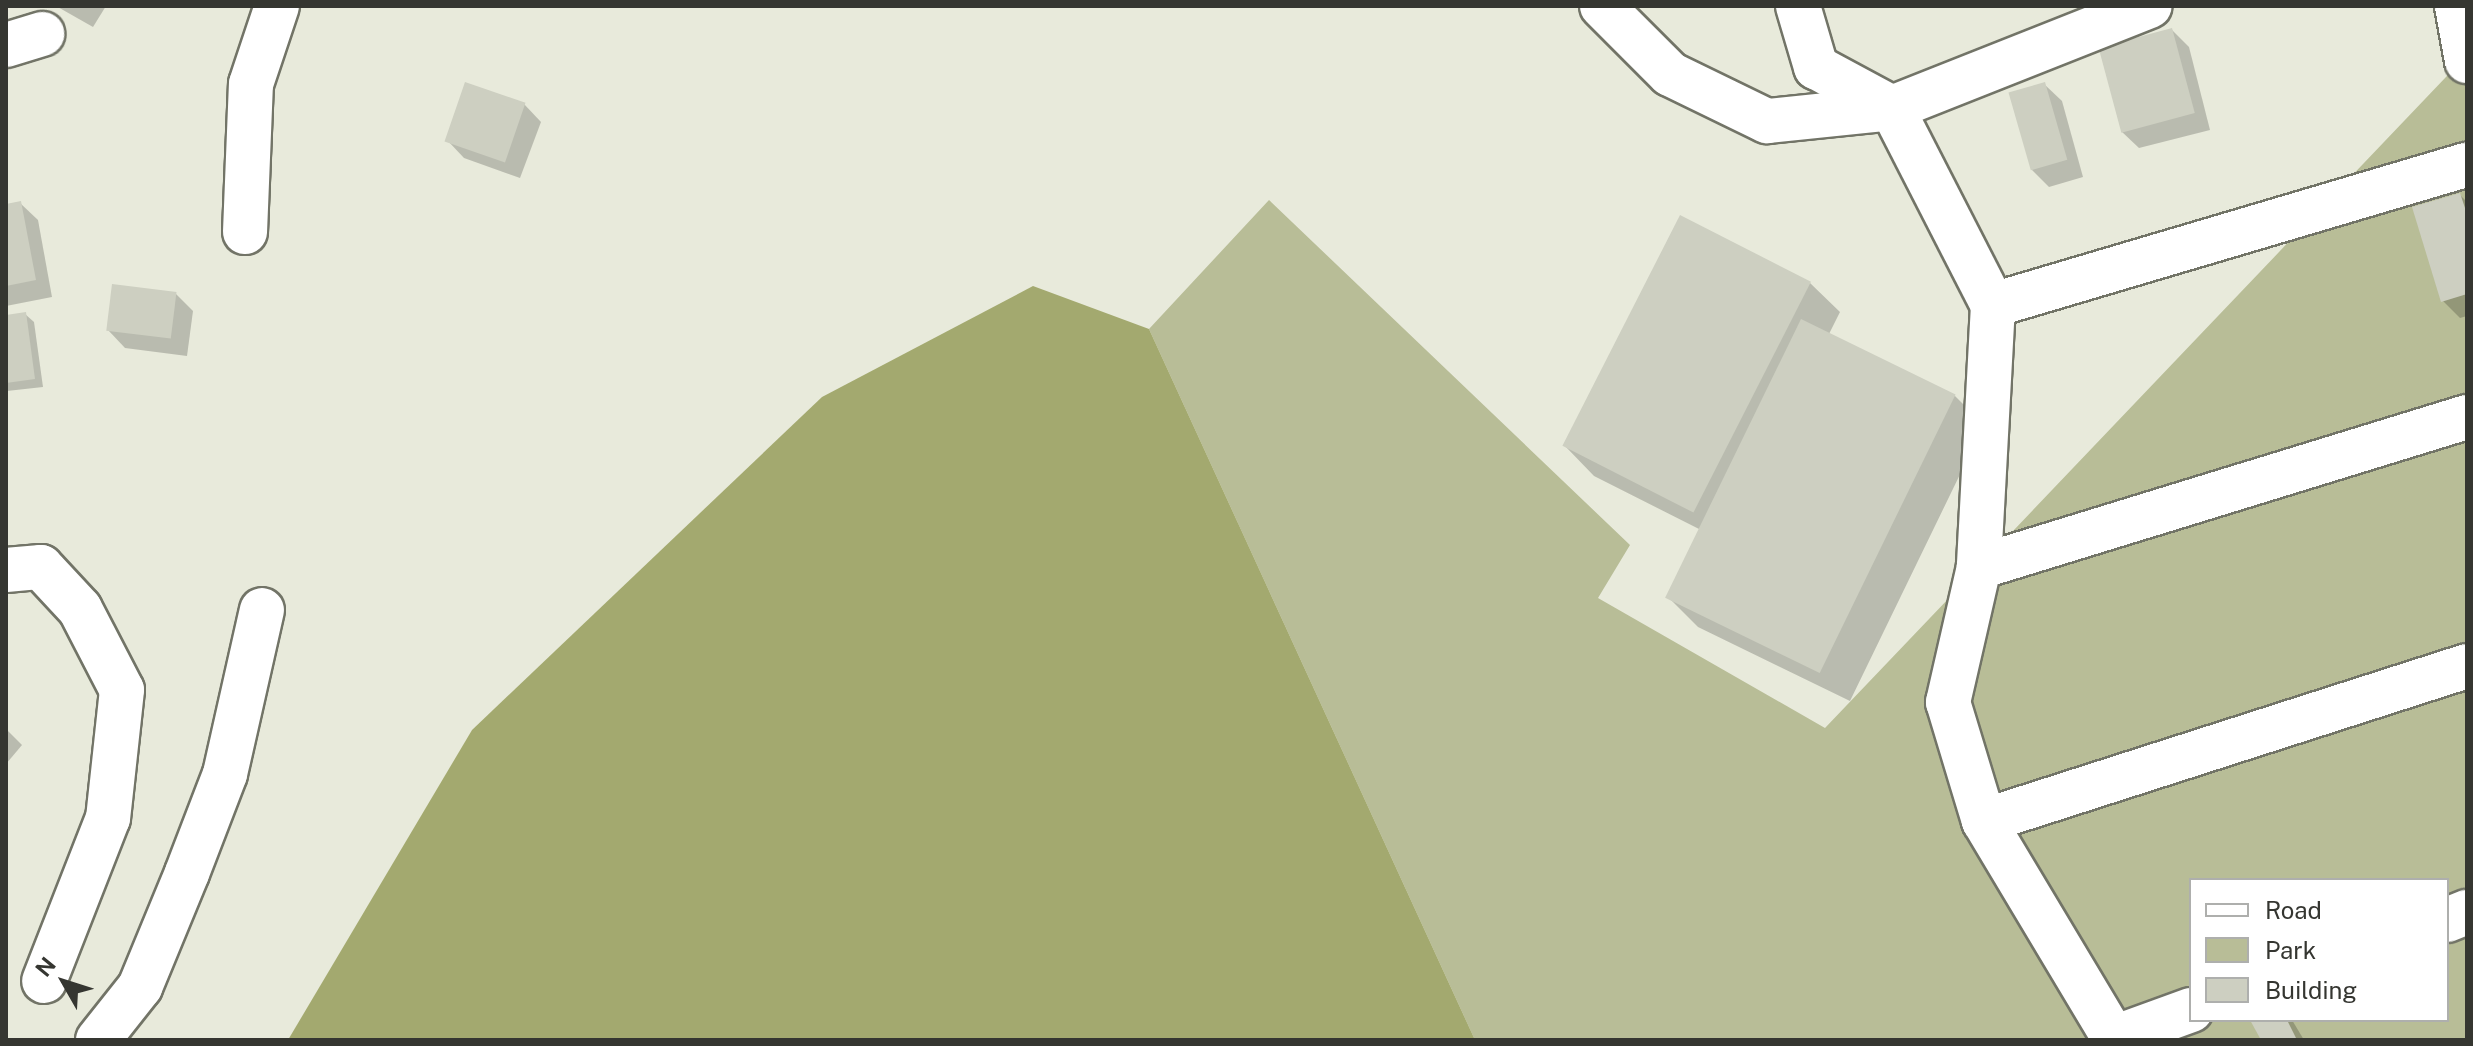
<!DOCTYPE html>
<style>
body{margin:0}
#map{position:relative;width:2473px;height:1046px;overflow:hidden;background:#e8eadb;font-family:"Public Sans",sans-serif}
div>[style]{position:absolute}
[style*='--x']{left:calc(var(--x)*1px);top:calc(var(--y)*1px);width:calc(var(--w)*1px);rotate:calc(var(--a)*1deg)}
.green>*{inset:0;background:#b8bd97}
.forest>*{inset:0;background:#a3a96f}
.shadow>*{inset:0;background:#0003}
.building>*{inset:0;background:#cdcfc1;transform-origin:0 0}
.roads{filter:drop-shadow(2px 0 #727467) drop-shadow(-2px 0 #727467) drop-shadow(0 2px #727467) drop-shadow(0 -2px #727467)}
.minor>*{height:44px;margin:-22px;padding:0 22px;transform-origin:22px;border-radius:22px;background:#fff}
span{translate:-50% -50%;white-space:nowrap;text-align:center;line-height:1.15;-webkit-text-stroke:8px #fff;paint-order:stroke}
.frame{position:absolute;inset:0;border:8px solid #353631;pointer-events:none}
.legend{position:absolute;left:2189px;top:878px;width:260px;height:144px;box-sizing:border-box;background:#fff;border:2px solid #aeafad;margin:0;padding:10px 14px;list-style:none;font-size:24px;color:#353631}
.legend li{display:flex;align-items:center;gap:16px;height:40px}
.legend b{width:40px;border:2px solid #aeafad}
.north{position:absolute;left:24px;top:942px;width:80px;height:80px;-webkit-text-stroke:6px #fff;paint-order:stroke;rotate:309deg;font-size:22px;font-weight:700;line-height:32px;text-align:center;color:#353631}
.north::after{content:'';display:block;margin:auto;width:28px;height:36px;background:#353631;clip-path:polygon(50% 0,100% 100%,50% 72%,0 100%)}
</style>
<div id="map">
<div class="green">
<i style="clip-path:polygon(evenodd,2466px 56px,2467px 1040px,1475px 1040px,1149px 329px,1269px 200px,1630px 545px,1598px 598px,1825px 728px,2466px 56px,2191px 880px,2447px 880px,2447px 1020px,2191px 1020px,2191px 880px)"></i>
</div>
<div class="forest">
<i style="clip-path:polygon(1033px 286px,1149px 329px,1475px 1040px,288px 1040px,472px 730px,822px 397px)"></i>
</div>
<div class="shadow">
<i style="clip-path:polygon(56px 6px,106px 6px,93px 27px)"></i>
<i style="clip-path:polygon(2172px 30px,2189px 47px,2210px 130px,2139px 148px,2121px 131px)"></i>
<i style="clip-path:polygon(2044px 84px,2062px 101px,2083px 177px,2049px 187px,2032px 170px)"></i>
<i style="clip-path:polygon(524px 104px,541px 122px,520px 178px,464px 158px,447px 140px)"></i>
<i style="clip-path:polygon(2460px 195px,2467px 202px,2467px 316px,2460px 318px,2443px 301px)"></i>
<i style="clip-path:polygon(20px 203px,38px 220px,52px 297px,6px 306px,6px 206px)"></i>
<i style="clip-path:polygon(1810px 283px,1840px 312px,1829px 334px,1954px 395px,1984px 425px,1850px 701px,1698px 627px,1668px 597px,1701px 530px,1594px 476px,1565px 446px)"></i>
<i style="clip-path:polygon(176px 294px,193px 311px,187px 356px,125px 348px,108px 330px)"></i>
<i style="clip-path:polygon(25px 314px,34px 322px,43px 387px,7px 391px,6px 317px)"></i>
<i style="clip-path:polygon(6px 729px,22px 745px,6px 764px)"></i>
<i style="clip-path:polygon(2253px 1020px,2292px 1020px,2304px 1040px,2263px 1040px)"></i>
</div>
<div class="building">
<i style="left:2172px;top:28px;width:88px;height:76px;rotate:75deg"></i>
<i style="left:465px;top:82px;width:64px;height:63px;rotate:19deg"></i>
<i style="left:2045px;top:82px;width:81px;height:38px;rotate:74deg"></i>
<i style="clip-path:polygon(2460px 193px,2467px 214px,2467px 294px,2441px 302px,2412px 207px)"></i>
<i style="clip-path:polygon(21px 201px,36px 280px,6px 286px,6px 204px)"></i>
<i style="left:1680px;top:215px;width:147px;height:259px;rotate:27deg"></i>
<i style="left:112px;top:284px;width:65px;height:47px;rotate:7deg"></i>
<i style="clip-path:polygon(26px 312px,35px 379px,6px 383px,6px 315px)"></i>
<i style="left:1801px;top:319px;width:172px;height:310px;rotate:26deg"></i>
<i style="clip-path:polygon(2250px 1020px,2287px 1020px,2297px 1040px,2261px 1040px)"></i>
</div>
<div class="roads">
<div class="minor">
<i style="--x:1602;--y:6;--w:96;--a:45"></i>
<i style="--x:1670;--y:74;--w:108;--a:25.9"></i>
<i style="--x:1767;--y:121;--w:126;--a:-5.9"></i>
<i style="--x:1892;--y:108;--w:277;--a:-21.6"></i>
<i style="--x:1798;--y:6;--w:64;--a:73.6"></i>
<i style="--x:1816;--y:67;--w:86;--a:28.3"></i>
<i style="--x:1892;--y:108;--w:221;--a:62.9"></i>
<i style="--x:1993;--y:305;--w:262;--a:93.1"></i>
<i style="--x:1979;--y:567;--w:139;--a:102.9"></i>
<i style="--x:1948;--y:702;--w:124;--a:73.2"></i>
<i style="--x:1984;--y:821;--w:255;--a:59.1"></i>
<i style="--x:2457;--y:6;--w:56;--a:79.7"></i>
<i style="--x:6;--y:45;--w:38;--a:-17"></i>
<i style="--x:245;--y:232;--w:148;--a:-87.7"></i>
<i style="--x:251;--y:84;--w:82;--a:-71.6"></i>
<i style="--x:1993;--y:305;--w:494;--a:-16.5"></i>
<i style="--x:1979;--y:567;--w:511;--a:-17.09"></i>
<i style="--x:6;--y:570;--w:35;--a:-5"></i>
<i style="--x:41;--y:567;--w:57;--a:47.1"></i>
<i style="--x:80;--y:609;--w:91;--a:62.6"></i>
<i style="--x:122;--y:690;--w:129;--a:96.2"></i>
<i style="--x:108;--y:818;--w:175;--a:111.4"></i>
<i style="--x:1984;--y:821;--w:507;--a:-17.79"></i>
<i style="--x:2447;--y:920;--w:22;--a:-22"></i>
<i style="--x:2114;--y:1038;--w:82;--a:-20"></i>
<i style="--x:98;--y:1040;--w:68;--a:-51.6"></i>
<i style="--x:140;--y:987;--w:123;--a:-67.6"></i>
<i style="--x:187;--y:873;--w:106;--a:-69"></i>
<i style="--x:225;--y:774;--w:168;--a:-77.3"></i>
</div>
</div>
<div class="frame"></div>
<ul class="legend">
<li><b style="height:10px;background:#fff"></b>Road</li>
<li><b style="height:22px;background:#b8bd97"></b>Park</li>
<li><b style="height:22px;background:#cdcfc1"></b>Building</li>
</ul>
<div class="north">N</div>
</div>
